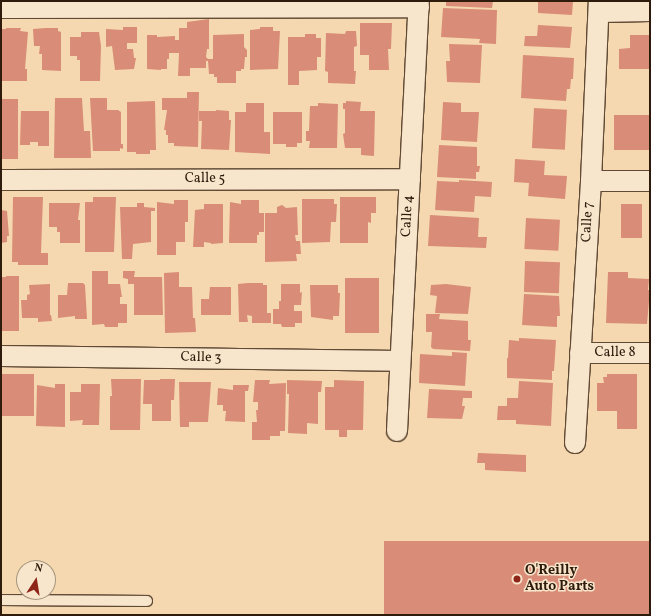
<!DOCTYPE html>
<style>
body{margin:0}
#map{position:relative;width:651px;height:616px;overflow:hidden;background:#f5d8b0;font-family:Vollkorn,serif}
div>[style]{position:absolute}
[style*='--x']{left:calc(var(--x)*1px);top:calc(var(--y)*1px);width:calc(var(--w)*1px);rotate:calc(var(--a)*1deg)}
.building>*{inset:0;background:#d98c77;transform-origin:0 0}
.roads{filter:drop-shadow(1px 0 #604a35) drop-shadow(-1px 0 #604a35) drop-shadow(0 1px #604a35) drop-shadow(0 -1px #604a35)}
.service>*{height:10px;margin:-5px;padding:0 5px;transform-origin:5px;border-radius:5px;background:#f8e6cc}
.minor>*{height:20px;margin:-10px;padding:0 10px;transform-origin:10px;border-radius:10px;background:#f8e6cc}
.dots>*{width:11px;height:11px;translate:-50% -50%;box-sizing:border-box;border:2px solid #f8e6cc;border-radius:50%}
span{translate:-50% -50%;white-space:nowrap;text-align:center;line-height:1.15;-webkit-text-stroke:3px #f8e6cc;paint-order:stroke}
.street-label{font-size:14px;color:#2f1b0c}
.poi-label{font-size:14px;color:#2f1b0c;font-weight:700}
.left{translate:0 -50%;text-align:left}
.frame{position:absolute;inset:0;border:2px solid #2f1b0c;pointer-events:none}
.north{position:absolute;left:16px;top:560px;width:40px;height:40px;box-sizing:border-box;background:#f8e6cc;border:1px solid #a8957f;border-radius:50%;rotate:12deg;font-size:11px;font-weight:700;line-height:16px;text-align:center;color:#2f1b0c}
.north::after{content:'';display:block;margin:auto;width:14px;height:18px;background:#8f2418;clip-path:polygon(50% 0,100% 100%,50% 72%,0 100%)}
</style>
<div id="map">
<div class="building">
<i style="clip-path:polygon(446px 1px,493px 1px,492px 8px,446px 6px)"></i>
<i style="clip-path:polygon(538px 1px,573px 1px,572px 15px,538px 13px)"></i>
<i style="clip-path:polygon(443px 8px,497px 10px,496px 44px,479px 43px,480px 39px,441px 37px)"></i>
<i style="clip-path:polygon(209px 19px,209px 49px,207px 49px,206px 57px,208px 59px,213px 59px,213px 35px,244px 34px,244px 47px,247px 50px,247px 57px,245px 57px,244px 69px,241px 69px,241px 71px,236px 71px,236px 83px,217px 83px,217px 77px,214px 77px,214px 74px,209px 74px,208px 61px,206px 61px,206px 68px,190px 68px,190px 76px,178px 76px,179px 53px,169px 53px,169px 59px,167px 59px,167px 69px,161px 69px,161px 70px,147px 69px,147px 35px,157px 35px,157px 37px,175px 36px,175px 40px,179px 40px,179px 28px,187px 28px,187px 22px)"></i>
<i style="clip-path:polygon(360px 23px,392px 23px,391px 49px,388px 49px,389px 70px,369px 70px,369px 55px,360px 55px)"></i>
<i style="clip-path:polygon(538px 25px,572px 27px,570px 48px,524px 46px,525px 36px,537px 36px)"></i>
<i style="clip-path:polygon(123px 27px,137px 27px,137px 43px,127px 43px,127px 49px,133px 49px,134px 58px,136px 58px,134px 69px,115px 70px,112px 46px,106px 47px,106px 29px,123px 30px)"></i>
<i style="clip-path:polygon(260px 27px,273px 27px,273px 31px,280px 31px,278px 69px,250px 70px,250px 30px,260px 29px)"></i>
<i style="clip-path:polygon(6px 28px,21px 28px,20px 31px,28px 32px,25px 69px,27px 69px,27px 81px,1px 81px,1px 29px,6px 29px)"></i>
<i style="clip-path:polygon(46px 28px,58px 28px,58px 31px,61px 32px,61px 71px,42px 70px,42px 54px,39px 54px,40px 46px,34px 46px,33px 29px)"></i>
<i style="clip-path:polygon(346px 31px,356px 31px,357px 46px,354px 47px,354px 71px,356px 71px,355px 84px,328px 83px,328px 72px,325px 71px,326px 33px,345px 34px)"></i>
<i style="clip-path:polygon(81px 32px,99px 32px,101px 46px,100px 81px,80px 81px,80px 60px,77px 60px,77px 56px,70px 56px,70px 37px,81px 37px)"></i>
<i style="clip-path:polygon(305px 34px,316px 34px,316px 38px,321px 38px,321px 57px,317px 57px,317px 70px,299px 71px,299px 85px,288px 85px,288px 37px,305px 37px)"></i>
<i style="clip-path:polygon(630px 35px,650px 35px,650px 69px,619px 69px,619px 49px,630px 48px)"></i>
<i style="clip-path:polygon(449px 44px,482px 45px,480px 83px,447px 82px,446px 61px,450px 61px)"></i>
<i style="clip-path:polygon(523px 55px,574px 58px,573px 79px,571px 79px,570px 89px,567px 89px,566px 101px,521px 98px)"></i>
<i style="clip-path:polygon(187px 92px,199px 92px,198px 147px,174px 146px,174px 143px,168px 143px,168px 135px,166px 135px,166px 130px,164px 130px,167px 110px,162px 110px,162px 98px,187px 98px)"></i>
<i style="clip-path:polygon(55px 98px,82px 98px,84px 131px,90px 131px,91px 158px,54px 158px)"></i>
<i style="clip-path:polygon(90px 98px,107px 98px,107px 110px,118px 110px,121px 112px,121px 144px,123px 144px,123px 149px,120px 148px,120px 151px,93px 151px)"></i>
<i style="left:1px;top:99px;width:17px;height:60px"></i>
<i style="clip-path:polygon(155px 101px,156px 150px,150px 150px,150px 154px,136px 154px,136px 152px,127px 152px,127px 102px)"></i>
<i style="clip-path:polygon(346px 101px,361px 102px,360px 111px,375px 111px,374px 156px,361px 155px,361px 148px,345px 148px,343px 134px,345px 133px,345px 109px,343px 109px,343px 103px,346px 103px)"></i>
<i style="clip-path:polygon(443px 102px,461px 103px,461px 112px,479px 112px,477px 142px,441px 140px)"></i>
<i style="clip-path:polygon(246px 103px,264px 103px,264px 132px,270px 132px,270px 154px,235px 152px,235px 112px,246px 112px)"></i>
<i style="clip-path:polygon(318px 103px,338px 104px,337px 148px,309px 148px,310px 141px,306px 141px,306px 131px,309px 131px,310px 106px,318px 106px)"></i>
<i style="left:534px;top:108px;width:33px;height:40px;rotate:3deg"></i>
<i style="clip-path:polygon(216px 110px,229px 111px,229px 120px,231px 120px,229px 150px,201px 149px,202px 121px,199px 121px,199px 111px,216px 111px)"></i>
<i style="clip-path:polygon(21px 111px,49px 111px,49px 146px,38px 146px,38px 142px,30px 142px,30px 145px,20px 145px)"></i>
<i style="clip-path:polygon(273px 112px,302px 112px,302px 143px,297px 143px,297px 147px,286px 147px,286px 144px,273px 144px)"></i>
<i style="left:614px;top:115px;width:36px;height:35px"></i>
<i style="clip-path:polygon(439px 145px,477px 147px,477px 166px,480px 166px,479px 172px,476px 172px,476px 179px,437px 177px)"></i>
<i style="clip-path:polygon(515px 159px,545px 161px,544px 175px,567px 176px,565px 199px,528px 196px,529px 183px,514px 182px)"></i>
<i style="clip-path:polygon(459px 180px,492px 182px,491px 197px,475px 196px,474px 212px,435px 210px,437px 181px,459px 182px)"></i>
<i style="clip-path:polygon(13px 197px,43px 197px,41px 253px,48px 253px,48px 265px,18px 265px,18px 262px,12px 262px)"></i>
<i style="clip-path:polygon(93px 197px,116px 197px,114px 252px,85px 252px,85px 202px,93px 202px)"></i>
<i style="clip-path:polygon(340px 197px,376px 197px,376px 213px,371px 213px,371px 223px,368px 222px,368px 243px,340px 243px)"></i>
<i style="clip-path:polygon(302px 199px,334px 199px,334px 204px,337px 204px,336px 222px,331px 222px,330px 242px,302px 243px)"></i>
<i style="clip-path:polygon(174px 200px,188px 200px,188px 222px,185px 222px,185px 242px,176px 242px,176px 255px,157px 255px,157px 202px,174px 204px)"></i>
<i style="clip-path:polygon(241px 200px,259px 200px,259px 213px,264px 213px,264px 232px,259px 232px,259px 235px,257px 235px,257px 243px,229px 243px,230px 202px,241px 204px)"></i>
<i style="clip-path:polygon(49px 203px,80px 203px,78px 220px,80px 220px,80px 243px,60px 243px,60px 232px,57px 232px,57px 227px,49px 227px)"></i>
<i style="clip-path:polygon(137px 203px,144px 203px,144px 207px,155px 208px,155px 211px,151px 211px,151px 242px,133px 244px,132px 259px,122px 259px,120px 207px,137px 207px)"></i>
<i style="clip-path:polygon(204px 204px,223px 204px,223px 243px,211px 244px,211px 243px,204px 242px,204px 247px,193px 247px,195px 210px,204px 209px)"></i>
<i style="left:621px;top:204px;width:21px;height:34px"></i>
<i style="clip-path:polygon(282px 205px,286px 208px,297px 207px,298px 235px,295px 235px,296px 241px,300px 241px,301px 254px,296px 254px,297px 261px,265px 262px,265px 213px,277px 213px,277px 207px)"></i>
<i style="clip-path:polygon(1px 210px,7px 211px,9px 236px,7px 236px,7px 242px,1px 243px)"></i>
<i style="clip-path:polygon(430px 215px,479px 218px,478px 237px,487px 237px,486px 248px,428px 246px)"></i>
<i style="left:526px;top:218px;width:34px;height:31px;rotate:3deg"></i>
<i style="left:525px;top:261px;width:35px;height:31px;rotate:2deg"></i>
<i style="clip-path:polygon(92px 271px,108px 271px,108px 284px,120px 284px,122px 297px,120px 297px,120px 304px,127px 304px,127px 323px,118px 323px,118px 327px,105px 327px,104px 324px,92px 325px)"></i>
<i style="clip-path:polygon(123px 271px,135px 271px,134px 277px,162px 277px,163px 315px,134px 315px,134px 284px,128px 284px,128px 279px,123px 278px)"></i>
<i style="clip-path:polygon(179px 272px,179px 287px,192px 287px,193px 318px,195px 318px,196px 332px,165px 333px,164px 273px)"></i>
<i style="clip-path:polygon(608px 272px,628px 272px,628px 278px,649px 279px,648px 290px,650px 290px,647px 324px,606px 323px)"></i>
<i style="clip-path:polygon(6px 276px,19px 276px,19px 331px,1px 331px,1px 277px,6px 277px)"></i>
<i style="left:345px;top:278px;width:34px;height:55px"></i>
<i style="clip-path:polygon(68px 283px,83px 283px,85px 285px,87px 319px,75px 319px,75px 316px,58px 318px,58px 295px,67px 295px)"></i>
<i style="clip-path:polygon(248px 283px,263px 283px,263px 285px,267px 285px,267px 313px,271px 313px,271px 323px,252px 323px,252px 316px,247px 315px,248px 322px,239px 322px,238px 284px)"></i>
<i style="clip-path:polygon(50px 284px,50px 315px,51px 315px,52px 321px,38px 322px,38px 318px,22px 318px,21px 300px,27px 300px,27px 295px,30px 294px,29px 285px)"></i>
<i style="clip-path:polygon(281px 284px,300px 284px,300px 293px,302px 292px,301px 305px,294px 305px,294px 311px,302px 311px,302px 323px,295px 323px,295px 327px,282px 327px,281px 324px,273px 324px,273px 309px,279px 309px,279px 301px,281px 301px)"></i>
<i style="clip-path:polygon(446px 284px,471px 287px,468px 314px,435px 313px,437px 296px,430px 295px,431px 285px)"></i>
<i style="clip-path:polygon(310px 285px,338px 285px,338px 293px,340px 293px,339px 316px,333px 316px,333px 320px,311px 317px)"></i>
<i style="clip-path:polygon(210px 287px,231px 287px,231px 315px,201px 315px,201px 299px,209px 299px)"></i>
<i style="clip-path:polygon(524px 294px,559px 296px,560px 316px,557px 316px,557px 327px,522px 325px)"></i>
<i style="clip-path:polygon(426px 314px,440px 314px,439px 319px,468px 321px,468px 340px,471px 340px,470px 351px,433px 349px,431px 347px,432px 332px,426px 332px)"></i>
<i style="clip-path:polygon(519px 338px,556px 340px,554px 371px,552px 371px,552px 380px,507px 378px,507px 358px,508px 358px,509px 340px,519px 341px)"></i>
<i style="clip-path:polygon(452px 352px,467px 353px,465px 386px,419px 383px,420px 354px,452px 356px)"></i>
<i style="left:1px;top:374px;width:33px;height:42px"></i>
<i style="clip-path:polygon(607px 374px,637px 374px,637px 429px,617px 429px,617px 411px,597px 411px,597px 383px,604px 383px,603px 377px,607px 377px)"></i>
<i style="clip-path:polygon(111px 379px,141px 379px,140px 430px,110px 430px,110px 396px,112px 396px)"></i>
<i style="clip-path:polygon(160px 379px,175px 379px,174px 400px,171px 400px,171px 421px,152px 421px,152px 404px,143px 404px,144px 380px,160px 380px)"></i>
<i style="clip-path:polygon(255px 380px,270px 380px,269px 384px,286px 383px,285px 431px,280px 431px,280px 436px,270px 436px,270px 440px,252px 440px,252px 422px,257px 422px,256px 410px,258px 410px,258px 402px,253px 402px)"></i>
<i style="clip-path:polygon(287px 380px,322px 381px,321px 392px,318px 392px,318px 424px,307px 423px,307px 434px,288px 433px,289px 394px,287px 394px)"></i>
<i style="clip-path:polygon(334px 380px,364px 381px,363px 430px,347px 430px,347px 437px,339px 437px,339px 430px,325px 430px,325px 387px,334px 387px)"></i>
<i style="clip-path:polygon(519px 381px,553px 383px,551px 426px,516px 424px,516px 420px,497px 420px,498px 406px,507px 406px,507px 398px,518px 398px)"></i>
<i style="clip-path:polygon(179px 382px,211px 382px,208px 422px,189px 422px,189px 427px,180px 427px)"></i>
<i style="clip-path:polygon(55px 384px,65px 384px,65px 427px,36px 426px,37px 385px,55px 388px)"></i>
<i style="clip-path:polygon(81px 384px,100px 384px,99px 425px,82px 425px,83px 420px,70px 421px,70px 392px,81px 392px)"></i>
<i style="clip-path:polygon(233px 385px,249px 385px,248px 391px,245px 391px,245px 422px,225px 421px,226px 411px,223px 411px,223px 405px,217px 405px,218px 388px,233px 390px)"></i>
<i style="clip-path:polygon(429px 389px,472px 391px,472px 398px,463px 398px,462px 406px,465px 406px,462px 419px,427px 418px)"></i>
<i style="clip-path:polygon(478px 453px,526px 455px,526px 472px,485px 470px,485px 463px,477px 463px)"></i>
<i style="left:650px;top:541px;width:74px;height:266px;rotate:90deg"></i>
</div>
<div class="roads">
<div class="service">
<i style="--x:1;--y:600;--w:146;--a:0.4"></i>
</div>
<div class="minor">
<i style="--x:1;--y:8;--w:418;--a:-0.1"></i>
<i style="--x:599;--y:12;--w:51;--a:-1.1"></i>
<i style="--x:1;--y:180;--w:409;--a:-0.1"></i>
<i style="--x:591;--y:181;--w:59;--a:0"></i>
<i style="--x:580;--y:353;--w:70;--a:0"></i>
<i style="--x:1;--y:356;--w:399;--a:0.7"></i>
<i style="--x:397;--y:431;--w:431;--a:-87.1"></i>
<i style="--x:575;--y:443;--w:262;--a:-86.5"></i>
<i style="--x:591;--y:181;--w:180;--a:-87.5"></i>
</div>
</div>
<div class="dots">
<i style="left:517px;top:579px;background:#8f2418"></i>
</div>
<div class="street-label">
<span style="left:205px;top:179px">Calle 5</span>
<span style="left:408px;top:216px;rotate:-87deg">Calle 4</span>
<span style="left:588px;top:222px;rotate:-87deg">Calle 7</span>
<span style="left:615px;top:353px">Calle 8</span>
<span style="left:201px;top:358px;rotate:1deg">Calle 3</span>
</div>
<div class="poi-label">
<span class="left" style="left:525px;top:579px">O'Reilly<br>Auto Parts</span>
</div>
<div class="frame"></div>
<div class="north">N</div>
</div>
